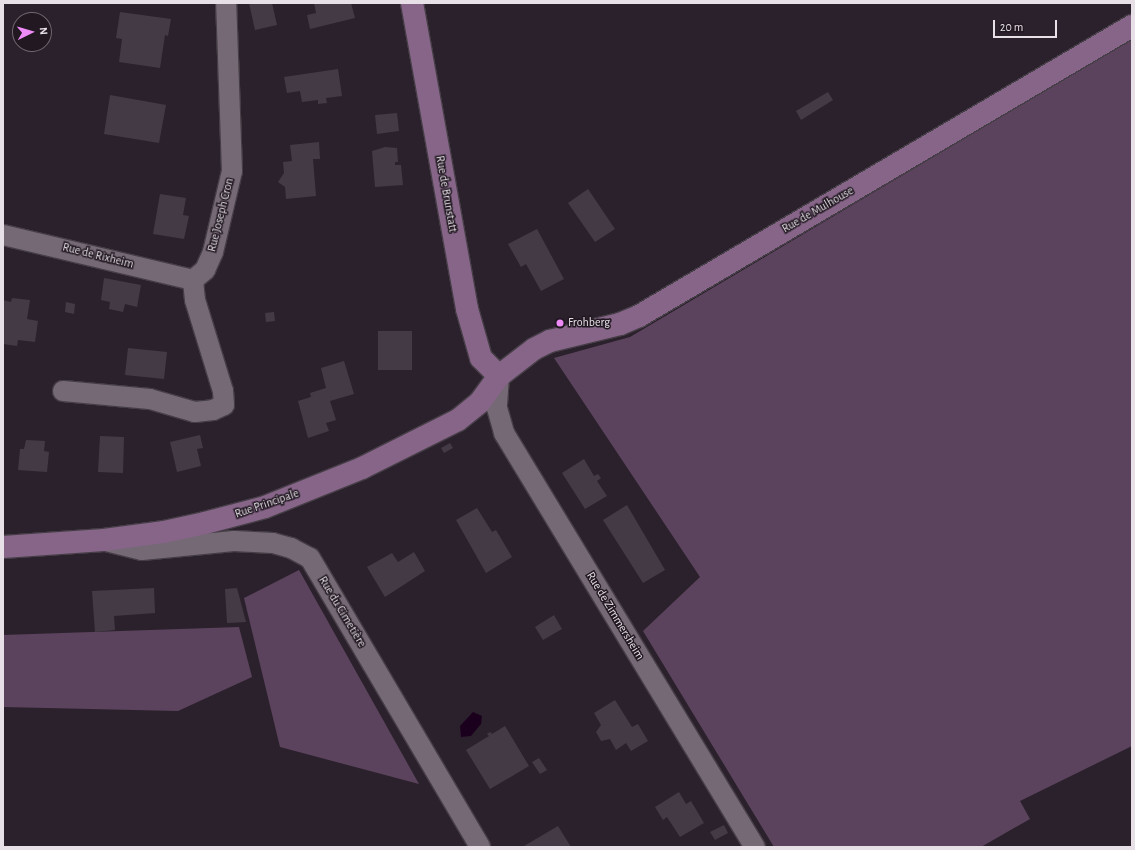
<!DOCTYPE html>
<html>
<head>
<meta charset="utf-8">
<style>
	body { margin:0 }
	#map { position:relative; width:1135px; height:850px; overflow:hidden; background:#2b212c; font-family:"Alegreya Sans",sans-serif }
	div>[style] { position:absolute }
	.green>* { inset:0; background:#5c435d }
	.water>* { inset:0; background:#1b001e }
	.building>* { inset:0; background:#443a45 }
	.roads { filter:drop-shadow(1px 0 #463e47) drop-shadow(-1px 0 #463e47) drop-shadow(0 1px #463e47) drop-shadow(0 -1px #463e47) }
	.minor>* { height:20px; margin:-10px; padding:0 10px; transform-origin:10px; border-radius:10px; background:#756975 }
	.secondary>* { height:22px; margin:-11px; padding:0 11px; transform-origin:11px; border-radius:11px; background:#866588 }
	.dots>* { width:11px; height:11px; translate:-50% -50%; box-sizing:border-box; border:2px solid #211822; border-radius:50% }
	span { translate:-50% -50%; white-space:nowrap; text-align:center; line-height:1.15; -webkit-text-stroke:3px #211822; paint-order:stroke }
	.street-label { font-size:12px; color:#e7e0e7 }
	.poi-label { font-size:12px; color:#e7e0e7 }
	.left { translate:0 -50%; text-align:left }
	.frame { position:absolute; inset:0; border:4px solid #e7e0e7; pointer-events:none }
	.north { position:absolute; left:12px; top:12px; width:40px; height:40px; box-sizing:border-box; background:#211822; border:1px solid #706871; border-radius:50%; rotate:85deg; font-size:11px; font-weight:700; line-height:16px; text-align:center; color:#e7e0e7 }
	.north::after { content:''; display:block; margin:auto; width:14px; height:18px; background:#ef8bf7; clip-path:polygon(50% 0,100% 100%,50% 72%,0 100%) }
	.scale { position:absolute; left:993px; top:20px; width:64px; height:18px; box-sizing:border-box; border:2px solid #e7e0e7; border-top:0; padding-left:5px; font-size:12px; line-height:14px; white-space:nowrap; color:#e7e0e7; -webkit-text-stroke:3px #211822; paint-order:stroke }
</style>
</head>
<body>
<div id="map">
	<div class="green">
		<i style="clip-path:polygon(1132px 39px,1132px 746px,1020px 801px,1030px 819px,981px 847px,774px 847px,643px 631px,700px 577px,554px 358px,630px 337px)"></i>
		<i style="clip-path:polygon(299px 570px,419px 784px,280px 747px,244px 598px)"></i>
		<i style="clip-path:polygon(239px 627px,252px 677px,178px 711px,3px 707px,3px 635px)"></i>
	</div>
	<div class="water">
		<i style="clip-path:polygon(473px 712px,482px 716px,481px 724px,471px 736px,461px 737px,460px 726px)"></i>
	</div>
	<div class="building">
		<i style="clip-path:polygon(249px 3px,272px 3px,277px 25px,255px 30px)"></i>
		<i style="clip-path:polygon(314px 3px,351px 3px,355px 18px,310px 29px,307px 15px,316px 13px)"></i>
		<i style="clip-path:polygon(120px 12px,171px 19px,168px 36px,165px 35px,160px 68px,119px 62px,122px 39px,116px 38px)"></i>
		<i style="clip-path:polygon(338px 69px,342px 96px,326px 98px,327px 103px,318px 104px,318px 100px,302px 102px,300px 91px,287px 93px,284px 77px)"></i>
		<i style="clip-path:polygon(828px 92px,833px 100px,801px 120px,796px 111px)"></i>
		<i style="clip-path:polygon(110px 95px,166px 105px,159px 143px,104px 134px)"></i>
		<i style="clip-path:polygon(397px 113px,399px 131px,377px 134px,375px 115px)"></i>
		<i style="clip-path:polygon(319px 142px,320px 159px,313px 159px,316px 196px,286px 199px,285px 187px,278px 182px,284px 173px,283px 162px,292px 161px,290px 145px)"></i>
		<i style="clip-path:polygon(385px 147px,397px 148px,398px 162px,395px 162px,395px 165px,401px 165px,403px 185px,375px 187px,372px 151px)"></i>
		<i style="clip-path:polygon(588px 189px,615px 229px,595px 242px,568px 203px)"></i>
		<i style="clip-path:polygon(160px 194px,186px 198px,183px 215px,189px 216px,184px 239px,153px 234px)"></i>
		<i style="clip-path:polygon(537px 229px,564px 279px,541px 291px,526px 264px,521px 267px,508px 244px)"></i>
		<i style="clip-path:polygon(104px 278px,141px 285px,137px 307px,125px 304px,123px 312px,109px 309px,110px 302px,101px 300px)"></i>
		<i style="clip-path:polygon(12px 298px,30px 300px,27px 319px,38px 321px,35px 342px,18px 340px,17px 346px,3px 344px,3px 300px,11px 302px)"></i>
		<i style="clip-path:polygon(66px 302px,75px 304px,74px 314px,65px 312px)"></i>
		<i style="clip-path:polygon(274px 312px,275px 321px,266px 322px,265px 313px)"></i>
		<i style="clip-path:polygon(378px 331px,412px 331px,412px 370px,378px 370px)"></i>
		<i style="clip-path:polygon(128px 348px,167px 352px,164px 379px,125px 375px)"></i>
		<i style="clip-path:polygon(344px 361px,354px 394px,330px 401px,336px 420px,326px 423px,329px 431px,308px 438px,298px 401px,311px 397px,310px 393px,326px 388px,321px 368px)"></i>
		<i style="clip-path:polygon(200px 435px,203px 448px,197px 449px,201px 466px,177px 472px,170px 442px)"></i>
		<i style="clip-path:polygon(100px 436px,124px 437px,123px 473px,98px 472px)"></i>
		<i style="clip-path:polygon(26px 440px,45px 441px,44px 451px,49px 452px,47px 472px,18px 470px,20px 449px,24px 449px)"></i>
		<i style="clip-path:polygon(450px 443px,453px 448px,444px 453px,441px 448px)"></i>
		<i style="clip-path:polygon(584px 459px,594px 476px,598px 474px,601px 478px,597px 481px,607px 496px,585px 509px,562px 473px)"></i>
		<i style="clip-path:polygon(627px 505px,665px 570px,643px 583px,603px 520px)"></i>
		<i style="clip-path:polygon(477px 508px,492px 532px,496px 530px,512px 557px,486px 573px,456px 520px)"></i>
		<i style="clip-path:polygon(414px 552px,425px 571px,385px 597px,367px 567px,392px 553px,398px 562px)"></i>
		<i style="clip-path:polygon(154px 588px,155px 613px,114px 616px,115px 630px,95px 632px,92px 591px)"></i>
		<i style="clip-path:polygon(237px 588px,246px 622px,227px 623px,225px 589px)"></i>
		<i style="clip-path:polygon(554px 615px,562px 629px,543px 640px,535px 627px)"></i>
		<i style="clip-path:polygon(615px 700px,632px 727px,638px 724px,648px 741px,631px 751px,626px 743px,616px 750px,610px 739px,601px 741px,596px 732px,601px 725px,594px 713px)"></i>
		<i style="clip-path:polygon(505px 726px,529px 766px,490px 789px,466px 750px,489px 736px,487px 734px,490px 732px,492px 734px)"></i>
		<i style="clip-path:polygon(539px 758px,547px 770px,540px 774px,532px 762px)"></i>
		<i style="clip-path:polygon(679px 792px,686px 804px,691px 801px,704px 823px,680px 837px,667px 817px,663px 820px,655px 807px)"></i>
		<i style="clip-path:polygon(724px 825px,728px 833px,715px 840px,710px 832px)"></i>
		<i style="clip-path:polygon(558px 826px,571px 847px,525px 847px,524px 846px)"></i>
	</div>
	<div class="roads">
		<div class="minor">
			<i style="left:3px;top:235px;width:195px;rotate:13.3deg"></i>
			<i style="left:499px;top:376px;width:32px;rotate:94deg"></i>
			<i style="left:497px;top:408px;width:26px;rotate:74deg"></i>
			<i style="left:504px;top:433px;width:484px;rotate:58.8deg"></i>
			<i style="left:63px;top:391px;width:87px;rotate:5.3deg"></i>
			<i style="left:150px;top:399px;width:47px;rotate:16.1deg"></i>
			<i style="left:195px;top:412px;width:18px;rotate:-6deg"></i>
			<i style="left:213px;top:410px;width:12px;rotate:-24deg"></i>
			<i style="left:224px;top:405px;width:14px;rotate:-94deg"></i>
			<i style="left:223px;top:391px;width:95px;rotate:-107.1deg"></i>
			<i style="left:195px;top:300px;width:20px;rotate:-96deg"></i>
			<i style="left:193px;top:280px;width:16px;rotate:-40deg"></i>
			<i style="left:205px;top:270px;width:20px;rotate:-66deg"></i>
			<i style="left:213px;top:252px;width:83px;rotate:-76.8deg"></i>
			<i style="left:232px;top:171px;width:168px;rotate:-92deg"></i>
			<i style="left:106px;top:541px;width:37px;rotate:14deg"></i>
			<i style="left:142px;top:550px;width:92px;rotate:-5.6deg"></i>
			<i style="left:234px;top:541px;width:39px;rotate:3deg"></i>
			<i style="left:273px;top:543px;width:19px;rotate:16deg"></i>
			<i style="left:291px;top:548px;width:21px;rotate:28deg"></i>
			<i style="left:310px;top:558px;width:335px;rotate:59.5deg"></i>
		</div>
		<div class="secondary">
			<i style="left:412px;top:3px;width:311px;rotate:79.8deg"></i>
			<i style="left:467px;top:309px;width:51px;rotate:74.1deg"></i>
			<i style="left:481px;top:358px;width:25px;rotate:45deg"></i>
			<i style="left:3px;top:547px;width:101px;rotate:-4deg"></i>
			<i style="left:104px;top:540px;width:61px;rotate:-7.6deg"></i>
			<i style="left:164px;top:532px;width:42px;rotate:-12.4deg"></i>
			<i style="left:205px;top:523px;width:62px;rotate:-14.9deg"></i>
			<i style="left:265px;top:507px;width:105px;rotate:-21.9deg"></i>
			<i style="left:362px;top:468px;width:107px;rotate:-26.6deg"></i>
			<i style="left:458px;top:420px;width:28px;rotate:-39deg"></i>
			<i style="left:480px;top:402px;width:32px;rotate:-54deg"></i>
			<i style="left:499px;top:376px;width:44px;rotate:-37.6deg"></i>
			<i style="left:534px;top:349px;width:18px;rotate:-27deg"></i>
			<i style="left:550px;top:341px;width:72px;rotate:-13.7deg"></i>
			<i style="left:620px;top:324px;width:21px;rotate:-23deg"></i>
			<i style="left:639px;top:316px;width:572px;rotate:-30.47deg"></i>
		</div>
	</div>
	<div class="dots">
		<i style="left:560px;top:323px;background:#ef8bf7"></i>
	</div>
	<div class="street-label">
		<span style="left:446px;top:194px;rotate:80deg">Rue de Brunstatt</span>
		<span style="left:818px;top:210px;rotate:-30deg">Rue de Mulhouse</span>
		<span style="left:221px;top:215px;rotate:-76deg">Rue Joseph Cron</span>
		<span style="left:98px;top:256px;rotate:14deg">Rue de Rixheim</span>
		<span style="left:267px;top:504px;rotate:-19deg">Rue Principale</span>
		<span style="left:342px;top:612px;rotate:59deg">Rue du Cimetière</span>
		<span style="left:615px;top:616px;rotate:59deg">Rue de Zimmersheim</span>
	</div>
	<div class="poi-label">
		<span class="left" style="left:568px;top:323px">Frohberg</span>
	</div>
	<div class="frame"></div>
	<div class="north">N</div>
	<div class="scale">20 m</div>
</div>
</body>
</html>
